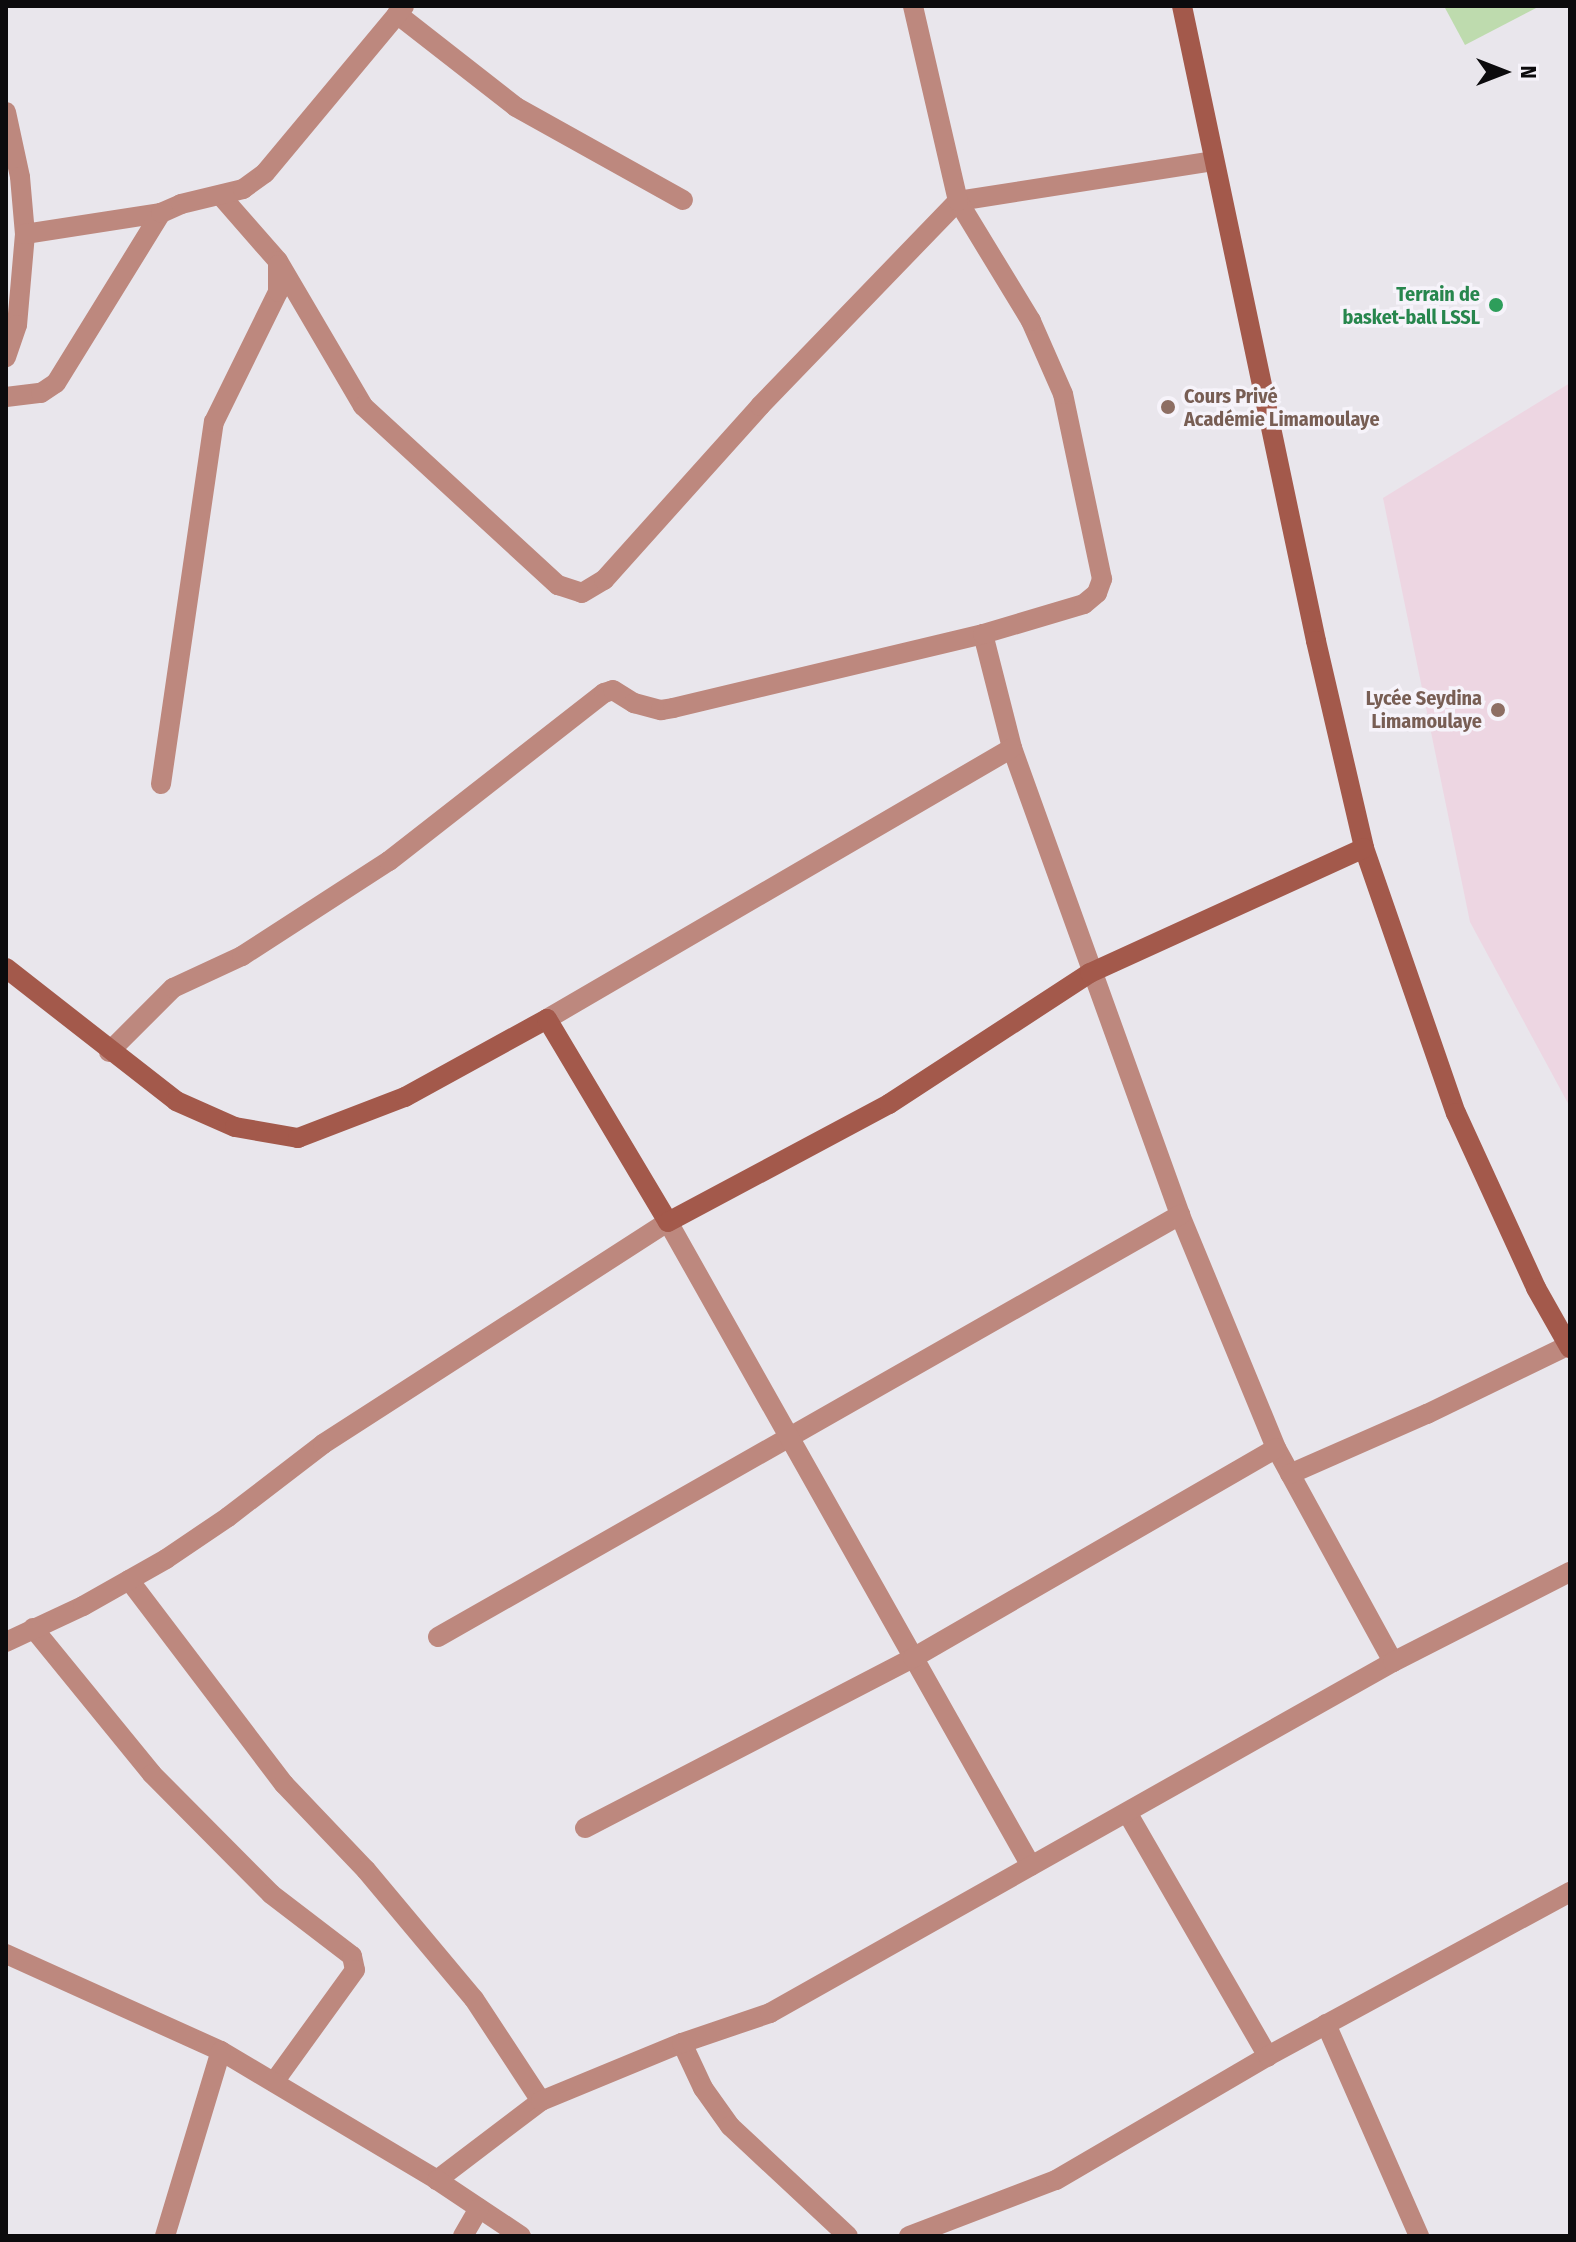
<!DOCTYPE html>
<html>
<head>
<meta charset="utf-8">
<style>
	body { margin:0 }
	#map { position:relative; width:1576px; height:2242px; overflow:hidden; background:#e9e6ec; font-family:"Fira Sans Condensed",sans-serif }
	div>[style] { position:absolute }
	.education>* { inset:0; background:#edd6e2 }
	.green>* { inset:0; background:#bedbae }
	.street>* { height:20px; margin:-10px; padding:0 10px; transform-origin:10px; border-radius:10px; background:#bd887e }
	.secondary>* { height:20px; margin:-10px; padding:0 10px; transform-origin:10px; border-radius:10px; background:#a3594b }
	.dots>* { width:22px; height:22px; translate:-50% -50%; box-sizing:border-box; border:4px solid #f6f3fa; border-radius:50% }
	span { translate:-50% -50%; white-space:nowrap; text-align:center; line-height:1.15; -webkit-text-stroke:7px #f6f3fa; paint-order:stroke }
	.leisure-label { font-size:20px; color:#27864d; font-weight:700 }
	.right { translate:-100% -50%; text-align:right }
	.education-label { font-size:20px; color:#785e54; font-weight:700 }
	.left { translate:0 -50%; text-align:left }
	.frame { position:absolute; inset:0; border:8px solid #0c0b0d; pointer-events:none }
	.north { position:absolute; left:1464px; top:32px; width:80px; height:80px; -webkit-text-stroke:6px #f6f3fa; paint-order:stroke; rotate:90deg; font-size:22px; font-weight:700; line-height:32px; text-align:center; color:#0c0b0d }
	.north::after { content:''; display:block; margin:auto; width:28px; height:36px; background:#0c0b0d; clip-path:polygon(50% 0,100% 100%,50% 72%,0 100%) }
</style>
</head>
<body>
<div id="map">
	<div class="education">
		<i style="clip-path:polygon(1570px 383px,1570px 1107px,1470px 922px,1383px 498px)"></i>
	</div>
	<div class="green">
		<i style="clip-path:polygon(1444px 6px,1540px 6px,1465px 45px)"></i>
	</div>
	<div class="street">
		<i style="left:397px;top:14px;width:151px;rotate:38deg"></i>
		<i style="left:516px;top:107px;width:191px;rotate:29.1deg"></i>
		<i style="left:6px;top:112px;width:66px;rotate:77.8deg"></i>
		<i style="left:20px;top:177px;width:57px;rotate:85deg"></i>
		<i style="left:25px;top:234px;width:91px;rotate:95deg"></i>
		<i style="left:17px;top:325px;width:34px;rotate:109deg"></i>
		<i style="left:221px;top:196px;width:86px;rotate:48.8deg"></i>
		<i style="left:278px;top:261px;width:168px;rotate:59.6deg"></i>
		<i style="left:363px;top:406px;width:265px;rotate:42.6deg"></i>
		<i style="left:558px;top:585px;width:25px;rotate:18deg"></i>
		<i style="left:582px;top:593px;width:26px;rotate:-31deg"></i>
		<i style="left:604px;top:580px;width:234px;rotate:-48.1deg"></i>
		<i style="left:760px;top:406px;width:285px;rotate:-46deg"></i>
		<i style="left:958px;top:201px;width:258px;rotate:-8.9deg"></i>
		<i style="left:25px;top:234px;width:138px;rotate:-8.8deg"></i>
		<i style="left:6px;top:397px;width:35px;rotate:-7deg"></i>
		<i style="left:41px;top:393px;width:18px;rotate:-34deg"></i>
		<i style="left:56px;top:383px;width:200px;rotate:-58.3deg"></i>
		<i style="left:161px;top:213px;width:22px;rotate:-24deg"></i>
		<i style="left:181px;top:204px;width:64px;rotate:-13.6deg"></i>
		<i style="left:243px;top:189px;width:27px;rotate:-36deg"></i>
		<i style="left:265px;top:173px;width:217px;rotate:-50.2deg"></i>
		<i style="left:983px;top:634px;width:118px;rotate:75.7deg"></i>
		<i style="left:1012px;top:748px;width:496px;rotate:70.2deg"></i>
		<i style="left:1180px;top:1215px;width:252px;rotate:67.6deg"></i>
		<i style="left:1276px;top:1448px;width:244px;rotate:61.3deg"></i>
		<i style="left:161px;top:784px;width:366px;rotate:-81.7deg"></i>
		<i style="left:214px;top:422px;width:145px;rotate:-63.8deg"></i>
		<i style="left:278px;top:292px;width:27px;rotate:-90deg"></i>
		<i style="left:547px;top:1019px;width:538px;rotate:-30.23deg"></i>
		<i style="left:109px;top:1052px;width:91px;rotate:-45deg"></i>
		<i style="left:173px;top:988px;width:76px;rotate:-24.9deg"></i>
		<i style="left:242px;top:956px;width:175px;rotate:-32.9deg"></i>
		<i style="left:389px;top:861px;width:273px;rotate:-38deg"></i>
		<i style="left:604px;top:693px;width:9px;rotate:-18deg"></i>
		<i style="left:613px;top:690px;width:25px;rotate:32deg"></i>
		<i style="left:634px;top:703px;width:28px;rotate:15deg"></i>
		<i style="left:661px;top:710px;width:12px;rotate:-9deg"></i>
		<i style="left:673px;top:708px;width:319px;rotate:-13.4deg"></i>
		<i style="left:983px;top:634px;width:105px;rotate:-16.5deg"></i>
		<i style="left:1084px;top:604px;width:17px;rotate:-40deg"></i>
		<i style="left:1097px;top:593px;width:15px;rotate:-70deg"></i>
		<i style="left:1102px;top:579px;width:189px;rotate:-101.9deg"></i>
		<i style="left:1063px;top:394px;width:80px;rotate:-113.7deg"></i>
		<i style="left:1031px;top:321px;width:140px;rotate:-121.3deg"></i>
		<i style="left:958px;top:201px;width:200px;rotate:-103deg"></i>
		<i style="left:1290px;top:1474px;width:150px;rotate:-23.7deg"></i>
		<i style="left:1427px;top:1414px;width:158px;rotate:-25.9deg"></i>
		<i style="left:129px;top:1580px;width:256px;rotate:52.8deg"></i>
		<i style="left:284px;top:1784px;width:119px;rotate:46.4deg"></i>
		<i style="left:366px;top:1870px;width:168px;rotate:50.1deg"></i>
		<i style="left:474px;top:1999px;width:122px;rotate:56.7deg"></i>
		<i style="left:541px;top:2101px;width:131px;rotate:142.8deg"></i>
		<i style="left:33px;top:1628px;width:188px;rotate:50.8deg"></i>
		<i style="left:152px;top:1774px;width:169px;rotate:45.2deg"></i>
		<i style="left:271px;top:1894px;width:102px;rotate:37.4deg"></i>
		<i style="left:352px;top:1956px;width:14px;rotate:78deg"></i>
		<i style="left:355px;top:1970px;width:138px;rotate:125.9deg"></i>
		<i style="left:438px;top:1637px;width:854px;rotate:-29.63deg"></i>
		<i style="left:6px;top:1642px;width:85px;rotate:-25.1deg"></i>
		<i style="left:83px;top:1606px;width:95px;rotate:-29.5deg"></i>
		<i style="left:166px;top:1559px;width:75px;rotate:-34.1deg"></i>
		<i style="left:228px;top:1517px;width:120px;rotate:-37.5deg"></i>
		<i style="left:323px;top:1444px;width:410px;rotate:-32.8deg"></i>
		<i style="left:668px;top:1222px;width:739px;rotate:60.59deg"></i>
		<i style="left:1128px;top:1814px;width:280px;rotate:60deg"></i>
		<i style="left:585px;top:1828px;width:369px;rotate:-27.4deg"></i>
		<i style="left:913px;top:1658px;width:419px;rotate:-30deg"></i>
		<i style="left:6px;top:1954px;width:236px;rotate:24.3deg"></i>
		<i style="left:221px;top:2051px;width:252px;rotate:30.8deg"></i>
		<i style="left:437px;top:2180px;width:101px;rotate:33.7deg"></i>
		<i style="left:1326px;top:2024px;width:232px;rotate:66.3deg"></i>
		<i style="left:682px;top:2043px;width:50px;rotate:65deg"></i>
		<i style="left:703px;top:2088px;width:47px;rotate:54.6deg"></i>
		<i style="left:730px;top:2126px;width:161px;rotate:43deg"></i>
		<i style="left:541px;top:2101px;width:152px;rotate:-22.4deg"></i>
		<i style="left:682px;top:2043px;width:93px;rotate:-18.8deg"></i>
		<i style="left:770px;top:2013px;width:715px;rotate:-29.4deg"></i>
		<i style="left:1393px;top:1662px;width:199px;rotate:-27deg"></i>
		<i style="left:165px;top:2236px;width:193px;rotate:-73.2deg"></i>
		<i style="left:463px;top:2236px;width:32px;rotate:-60deg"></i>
		<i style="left:909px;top:2236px;width:157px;rotate:-20.9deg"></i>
		<i style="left:1056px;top:2180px;width:246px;rotate:-30.3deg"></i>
		<i style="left:1268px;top:2056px;width:344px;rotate:-28.5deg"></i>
	</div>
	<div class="secondary">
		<i style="left:1182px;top:6px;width:649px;rotate:78.08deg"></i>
		<i style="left:1316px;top:641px;width:212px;rotate:76.9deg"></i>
		<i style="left:1364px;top:848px;width:281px;rotate:70.9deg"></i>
		<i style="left:1456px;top:1113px;width:192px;rotate:65.4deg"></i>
		<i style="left:1536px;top:1288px;width:69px;rotate:60.5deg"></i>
		<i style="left:6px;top:968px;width:216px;rotate:38deg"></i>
		<i style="left:176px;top:1101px;width:64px;rotate:23.8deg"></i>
		<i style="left:235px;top:1127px;width:64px;rotate:9.9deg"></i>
		<i style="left:298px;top:1138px;width:115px;rotate:-21deg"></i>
		<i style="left:405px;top:1097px;width:162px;rotate:-28.8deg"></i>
		<i style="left:547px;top:1019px;width:236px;rotate:59.2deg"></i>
		<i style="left:668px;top:1222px;width:251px;rotate:-28.1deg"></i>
		<i style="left:889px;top:1104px;width:240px;rotate:-33.1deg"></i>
		<i style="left:1090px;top:973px;width:301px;rotate:-24.5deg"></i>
	</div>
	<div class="dots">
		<i style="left:1496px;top:305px;background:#2e9e5b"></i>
		<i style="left:1168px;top:407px;background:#8d6e63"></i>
		<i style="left:1498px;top:710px;background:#8d6e63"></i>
	</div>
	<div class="leisure-label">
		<span class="right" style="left:1480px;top:306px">Terrain de<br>basket-ball LSSL</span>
	</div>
	<div class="education-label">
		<span class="left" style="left:1184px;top:408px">Cours Privé<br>Académie Limamoulaye</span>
		<span class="right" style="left:1482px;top:710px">Lycée Seydina<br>Limamoulaye</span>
	</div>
	<div class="frame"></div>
	<div class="north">N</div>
</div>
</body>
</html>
